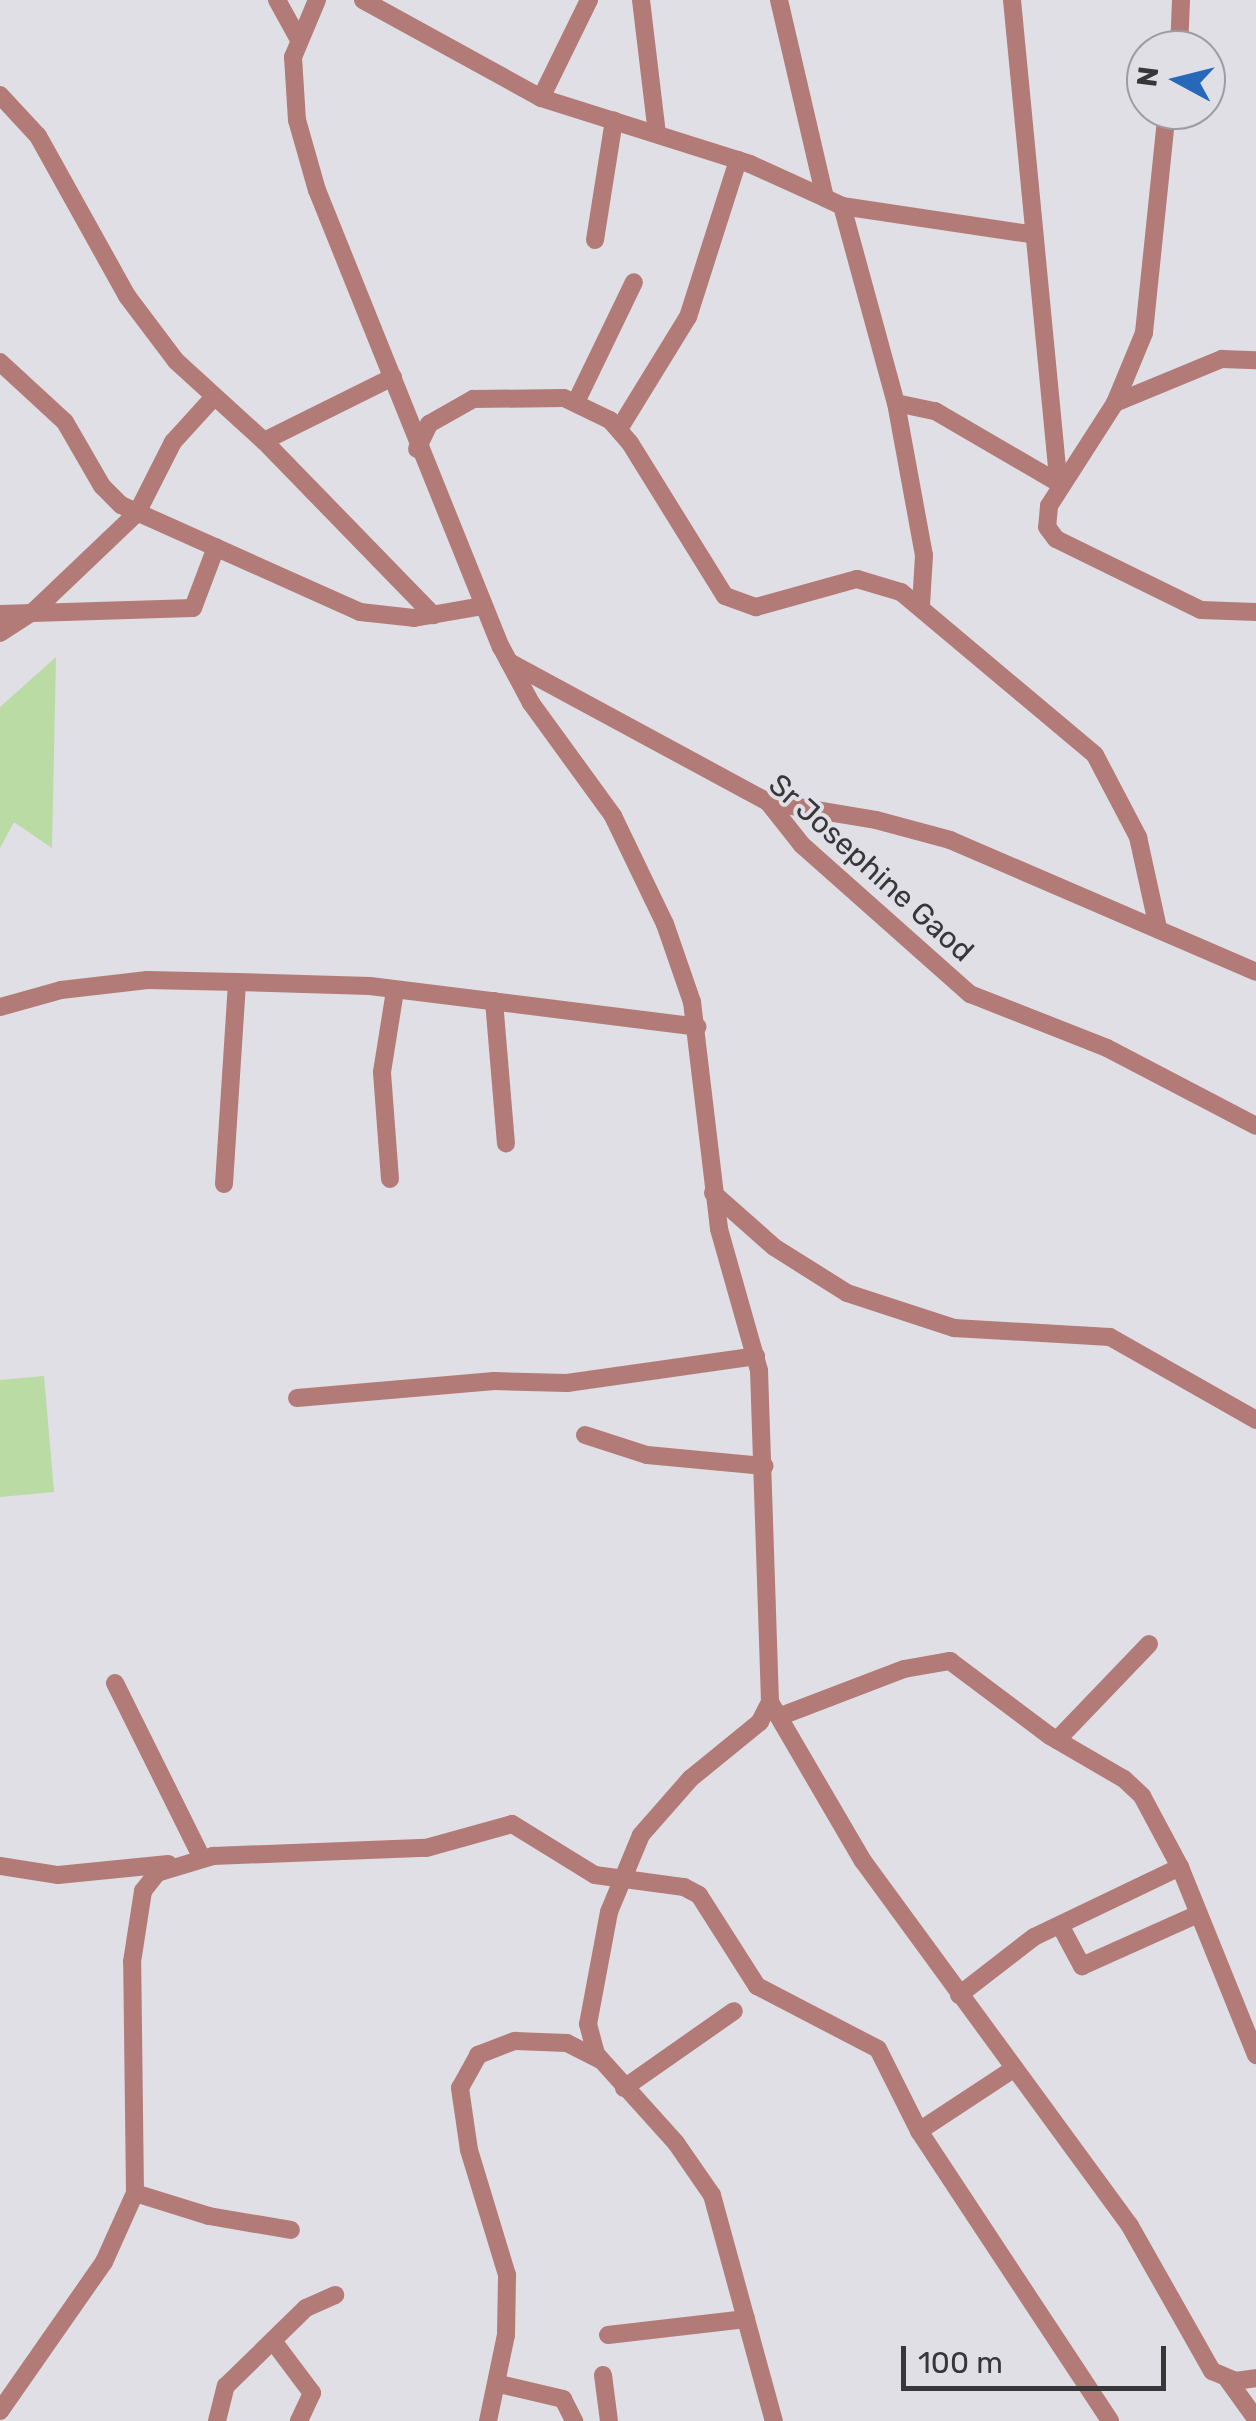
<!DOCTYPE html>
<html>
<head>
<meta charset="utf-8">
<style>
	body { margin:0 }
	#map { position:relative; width:1256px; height:2421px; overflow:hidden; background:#e0dfe6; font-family:Rubik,sans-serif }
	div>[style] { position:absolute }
	.green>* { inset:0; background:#badba4 }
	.minor>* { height:18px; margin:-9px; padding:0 9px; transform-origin:9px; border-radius:9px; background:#b37b77 }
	span { translate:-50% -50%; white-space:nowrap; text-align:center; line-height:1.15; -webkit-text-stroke:8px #e0dfe6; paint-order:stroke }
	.street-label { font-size:30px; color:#37373a }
	.north { position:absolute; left:1126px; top:30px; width:100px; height:100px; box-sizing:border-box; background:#e0dfe6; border:2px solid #9c9ca1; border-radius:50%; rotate:277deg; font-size:28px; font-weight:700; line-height:40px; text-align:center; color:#37373a }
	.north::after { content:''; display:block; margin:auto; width:35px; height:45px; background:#2668b9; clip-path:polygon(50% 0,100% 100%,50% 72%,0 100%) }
	.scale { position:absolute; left:901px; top:2346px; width:265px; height:45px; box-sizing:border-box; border:5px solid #37373a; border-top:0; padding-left:12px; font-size:30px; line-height:35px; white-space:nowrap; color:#37373a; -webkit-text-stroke:8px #e0dfe6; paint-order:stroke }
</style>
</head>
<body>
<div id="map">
	<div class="green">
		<i style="clip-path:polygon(56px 657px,52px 848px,14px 822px,0 848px,0 707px)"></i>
		<i style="clip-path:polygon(44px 1376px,54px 1492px,0 1497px,0 1380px)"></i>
	</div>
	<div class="minor">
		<i style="left:277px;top:0;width:43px;rotate:61.1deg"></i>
		<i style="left:317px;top:0;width:62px;rotate:112.8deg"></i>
		<i style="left:293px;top:57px;width:63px;rotate:86.4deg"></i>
		<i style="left:297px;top:120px;width:73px;rotate:74.1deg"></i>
		<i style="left:317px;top:190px;width:493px;rotate:68.1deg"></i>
		<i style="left:501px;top:647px;width:64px;rotate:61.8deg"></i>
		<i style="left:531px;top:703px;width:140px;rotate:54deg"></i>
		<i style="left:613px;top:816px;width:120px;rotate:64.3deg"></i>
		<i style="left:665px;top:924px;width:83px;rotate:70.9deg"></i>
		<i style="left:692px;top:1002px;width:229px;rotate:83.2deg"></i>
		<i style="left:719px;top:1229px;width:147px;rotate:74.2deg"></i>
		<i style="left:759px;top:1370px;width:332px;rotate:88.1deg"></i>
		<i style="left:770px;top:1702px;width:22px;rotate:117deg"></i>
		<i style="left:760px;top:1722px;width:89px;rotate:140.9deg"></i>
		<i style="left:691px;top:1778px;width:76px;rotate:131.3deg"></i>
		<i style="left:641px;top:1835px;width:83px;rotate:112.6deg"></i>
		<i style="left:609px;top:1912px;width:114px;rotate:100.6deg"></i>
		<i style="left:588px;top:2024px;width:31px;rotate:75deg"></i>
		<i style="left:596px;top:2054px;width:120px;rotate:48deg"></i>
		<i style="left:676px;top:2143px;width:63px;rotate:55.3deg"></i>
		<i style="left:712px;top:2195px;width:234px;rotate:74.7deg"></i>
		<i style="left:363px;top:0;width:203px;rotate:28.8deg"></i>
		<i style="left:541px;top:98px;width:219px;rotate:17.5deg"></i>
		<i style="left:750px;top:164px;width:82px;rotate:24.4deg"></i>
		<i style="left:641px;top:0;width:135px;rotate:83.2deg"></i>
		<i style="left:779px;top:0;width:203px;rotate:76.9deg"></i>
		<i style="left:825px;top:198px;width:19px;rotate:25deg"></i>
		<i style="left:842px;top:206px;width:204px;rotate:74.7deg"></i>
		<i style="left:896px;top:403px;width:155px;rotate:79.6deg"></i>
		<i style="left:924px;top:555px;width:51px;rotate:93.4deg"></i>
		<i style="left:1012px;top:0;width:488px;rotate:84.5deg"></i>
		<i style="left:1179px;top:50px;width:50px;rotate:-87.7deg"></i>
		<i style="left:0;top:95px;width:56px;rotate:47.2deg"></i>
		<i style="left:38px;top:136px;width:183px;rotate:60.9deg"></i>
		<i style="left:127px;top:296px;width:81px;rotate:53deg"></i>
		<i style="left:176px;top:361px;width:119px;rotate:42.3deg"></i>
		<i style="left:264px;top:441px;width:243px;rotate:45.8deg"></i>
		<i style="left:541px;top:98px;width:109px;rotate:-63.9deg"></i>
		<i style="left:1167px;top:110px;width:224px;rotate:95.9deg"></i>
		<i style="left:1144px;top:333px;width:76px;rotate:112.5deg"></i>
		<i style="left:1115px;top:403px;width:122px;rotate:122.7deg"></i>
		<i style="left:1049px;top:506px;width:21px;rotate:95deg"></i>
		<i style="left:1047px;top:527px;width:15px;rotate:53deg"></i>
		<i style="left:1056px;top:539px;width:161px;rotate:26.1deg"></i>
		<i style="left:1201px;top:610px;width:55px;rotate:2.1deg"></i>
		<i style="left:842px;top:206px;width:190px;rotate:8.5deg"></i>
		<i style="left:595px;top:240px;width:121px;rotate:-81deg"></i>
		<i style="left:0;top:362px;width:88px;rotate:42.7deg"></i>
		<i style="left:65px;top:422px;width:74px;rotate:60deg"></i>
		<i style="left:102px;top:486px;width:27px;rotate:45deg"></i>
		<i style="left:121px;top:505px;width:262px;rotate:24.1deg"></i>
		<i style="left:360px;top:612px;width:54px;rotate:6.3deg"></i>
		<i style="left:414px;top:618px;width:69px;rotate:-10deg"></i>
		<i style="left:576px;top:402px;width:133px;rotate:-64.2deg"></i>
		<i style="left:896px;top:403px;width:40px;rotate:12deg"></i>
		<i style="left:935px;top:411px;width:141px;rotate:30.2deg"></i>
		<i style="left:1115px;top:403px;width:116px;rotate:-22.4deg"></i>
		<i style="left:1222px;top:359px;width:34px;rotate:2deg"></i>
		<i style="left:619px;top:429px;width:132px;rotate:-58.4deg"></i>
		<i style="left:688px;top:317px;width:165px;rotate:-72.3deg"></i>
		<i style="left:264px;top:441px;width:144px;rotate:-26.4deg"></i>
		<i style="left:417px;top:449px;width:28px;rotate:-64deg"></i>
		<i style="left:429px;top:424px;width:51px;rotate:-29.6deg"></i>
		<i style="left:473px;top:399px;width:91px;rotate:-0.6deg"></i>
		<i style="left:564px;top:398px;width:51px;rotate:25.6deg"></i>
		<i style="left:610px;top:420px;width:30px;rotate:49deg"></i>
		<i style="left:630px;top:443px;width:180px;rotate:58.2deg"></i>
		<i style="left:725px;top:596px;width:33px;rotate:20deg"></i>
		<i style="left:756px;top:607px;width:105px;rotate:-15.5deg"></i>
		<i style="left:857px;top:579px;width:46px;rotate:16.5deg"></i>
		<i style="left:901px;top:592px;width:253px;rotate:40deg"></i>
		<i style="left:1095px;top:755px;width:93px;rotate:62.3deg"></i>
		<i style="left:1138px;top:837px;width:93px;rotate:77.6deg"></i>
		<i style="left:0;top:614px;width:193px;rotate:-1.8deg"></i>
		<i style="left:193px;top:608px;width:65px;rotate:-69.3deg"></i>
		<i style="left:0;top:633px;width:40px;rotate:-32.9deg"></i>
		<i style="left:34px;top:611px;width:142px;rotate:-43.6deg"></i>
		<i style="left:137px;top:513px;width:80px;rotate:-63.1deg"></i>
		<i style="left:173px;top:442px;width:61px;rotate:-47.7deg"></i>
		<i style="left:509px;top:662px;width:294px;rotate:28.4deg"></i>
		<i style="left:768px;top:802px;width:55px;rotate:51.7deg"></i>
		<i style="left:802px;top:845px;width:225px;rotate:41.6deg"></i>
		<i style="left:970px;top:994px;width:147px;rotate:21.5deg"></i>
		<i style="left:1107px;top:1048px;width:168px;rotate:27.6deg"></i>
		<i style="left:768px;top:802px;width:109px;rotate:9.5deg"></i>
		<i style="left:876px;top:820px;width:77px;rotate:15.1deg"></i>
		<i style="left:950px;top:840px;width:333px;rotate:23.3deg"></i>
		<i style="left:494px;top:1001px;width:143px;rotate:85.2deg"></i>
		<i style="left:0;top:1007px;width:63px;rotate:-15.6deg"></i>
		<i style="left:61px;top:990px;width:87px;rotate:-6.6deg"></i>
		<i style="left:147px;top:980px;width:90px;rotate:1.3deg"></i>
		<i style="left:237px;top:982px;width:133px;rotate:1.7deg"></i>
		<i style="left:370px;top:986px;width:330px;rotate:7.1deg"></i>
		<i style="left:390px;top:1179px;width:107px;rotate:-94.3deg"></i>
		<i style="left:382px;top:1072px;width:82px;rotate:-80.9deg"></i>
		<i style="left:224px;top:1184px;width:202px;rotate:-86.3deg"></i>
		<i style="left:713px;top:1193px;width:81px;rotate:41.5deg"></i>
		<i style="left:774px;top:1247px;width:86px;rotate:32.2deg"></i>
		<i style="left:847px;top:1293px;width:113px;rotate:18.1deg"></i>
		<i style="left:954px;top:1328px;width:156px;rotate:3.3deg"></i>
		<i style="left:1110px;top:1337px;width:168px;rotate:29.6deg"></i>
		<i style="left:297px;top:1398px;width:198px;rotate:-4.9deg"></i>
		<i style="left:494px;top:1381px;width:73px;rotate:1.6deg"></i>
		<i style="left:567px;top:1383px;width:191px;rotate:-8.1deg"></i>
		<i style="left:585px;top:1435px;width:65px;rotate:17.9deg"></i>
		<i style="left:647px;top:1455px;width:118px;rotate:5.4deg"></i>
		<i style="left:115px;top:1683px;width:195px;rotate:63.6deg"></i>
		<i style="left:770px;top:1702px;width:184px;rotate:59.7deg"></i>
		<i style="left:863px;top:1861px;width:452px;rotate:53.8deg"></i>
		<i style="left:1130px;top:2226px;width:167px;rotate:60.5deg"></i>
		<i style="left:1212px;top:2371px;width:25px;rotate:23deg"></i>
		<i style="left:1235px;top:2381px;width:21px;rotate:-8deg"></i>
		<i style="left:781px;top:1716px;width:132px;rotate:-20.9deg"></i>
		<i style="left:904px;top:1669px;width:47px;rotate:-9.9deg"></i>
		<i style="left:950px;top:1661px;width:125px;rotate:36.9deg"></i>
		<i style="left:1050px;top:1736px;width:86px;rotate:30.2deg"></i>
		<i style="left:1124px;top:1779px;width:25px;rotate:43deg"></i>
		<i style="left:1142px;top:1796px;width:81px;rotate:61.8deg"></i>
		<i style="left:1180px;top:1867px;width:203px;rotate:68deg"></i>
		<i style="left:1057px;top:1740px;width:133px;rotate:-46.2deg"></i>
		<i style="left:0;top:1866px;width:59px;rotate:8.8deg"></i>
		<i style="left:58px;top:1875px;width:111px;rotate:-5.7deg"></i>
		<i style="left:1060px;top:1925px;width:47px;rotate:61.8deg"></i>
		<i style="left:1082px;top:1966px;width:127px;rotate:-24.1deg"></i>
		<i style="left:959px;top:1995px;width:95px;rotate:-37.7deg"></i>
		<i style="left:1034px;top:1937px;width:162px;rotate:-25.6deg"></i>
		<i style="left:624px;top:2088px;width:134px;rotate:-35deg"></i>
		<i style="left:919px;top:2131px;width:111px;rotate:-33.3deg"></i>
		<i style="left:135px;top:2193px;width:77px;rotate:17.3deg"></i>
		<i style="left:209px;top:2216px;width:83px;rotate:9.7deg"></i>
		<i style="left:608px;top:2335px;width:139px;rotate:-6.6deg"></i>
		<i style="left:276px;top:2345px;width:60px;rotate:53.1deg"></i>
		<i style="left:312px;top:2393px;width:31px;rotate:115deg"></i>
		<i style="left:603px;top:2375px;width:46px;rotate:82.6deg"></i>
		<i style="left:1228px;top:2380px;width:48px;rotate:54.3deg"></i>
		<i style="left:499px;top:2384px;width:66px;rotate:13.2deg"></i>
		<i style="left:563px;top:2399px;width:25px;rotate:63deg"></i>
		<i style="left:0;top:2411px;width:182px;rotate:-55.1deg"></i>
		<i style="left:104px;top:2262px;width:76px;rotate:-65.8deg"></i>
		<i style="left:135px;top:2193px;width:231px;rotate:-90.7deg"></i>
		<i style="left:132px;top:1962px;width:72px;rotate:-81.2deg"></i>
		<i style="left:143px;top:1891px;width:23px;rotate:-52deg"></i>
		<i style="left:157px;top:1873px;width:59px;rotate:-16.9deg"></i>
		<i style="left:213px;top:1856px;width:213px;rotate:-2.2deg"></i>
		<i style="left:426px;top:1848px;width:89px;rotate:-15.6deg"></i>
		<i style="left:512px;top:1824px;width:97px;rotate:31.6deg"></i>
		<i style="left:595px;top:1875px;width:90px;rotate:7.7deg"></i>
		<i style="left:684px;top:1887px;width:17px;rotate:28deg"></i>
		<i style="left:699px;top:1895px;width:108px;rotate:57.5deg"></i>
		<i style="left:757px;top:1986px;width:136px;rotate:27.5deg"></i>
		<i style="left:878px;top:2049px;width:92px;rotate:63.4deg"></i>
		<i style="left:919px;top:2131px;width:347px;rotate:56.6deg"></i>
		<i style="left:217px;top:2421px;width:36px;rotate:-76deg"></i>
		<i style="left:226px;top:2386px;width:112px;rotate:-44.3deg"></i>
		<i style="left:306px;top:2308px;width:32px;rotate:-24deg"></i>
		<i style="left:488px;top:2421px;width:88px;rotate:-78.2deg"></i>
		<i style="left:506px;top:2335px;width:60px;rotate:-89deg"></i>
		<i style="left:507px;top:2275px;width:131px;rotate:-106.9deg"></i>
		<i style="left:469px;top:2150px;width:63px;rotate:-98.3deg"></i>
		<i style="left:460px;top:2088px;width:38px;rotate:-61deg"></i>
		<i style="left:478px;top:2055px;width:40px;rotate:-21deg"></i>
		<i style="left:515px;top:2041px;width:52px;rotate:2.2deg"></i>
		<i style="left:567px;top:2043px;width:37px;rotate:27deg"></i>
	</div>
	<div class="street-label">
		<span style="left:871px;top:868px;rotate:42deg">Sr Josephine Gaod</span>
	</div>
	<div class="north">N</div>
	<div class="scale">100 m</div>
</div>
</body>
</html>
